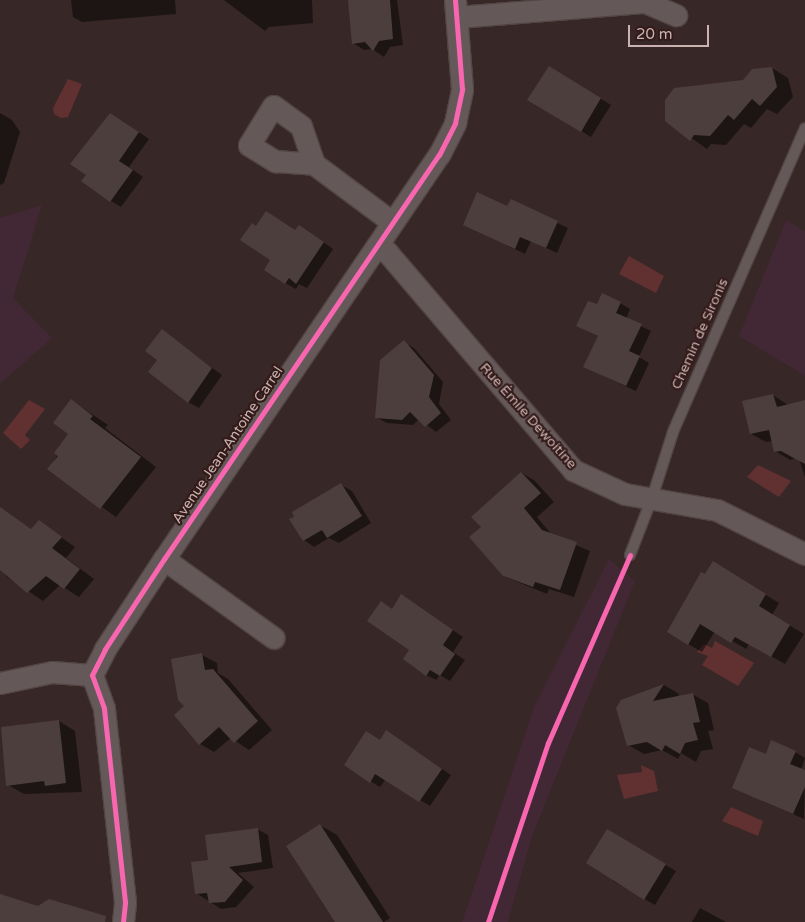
<!DOCTYPE html>
<html>
<head>
<meta charset="utf-8">
<style>
	body { margin:0 }
	#map { position:relative; width:805px; height:922px; overflow:hidden; background:#382727; font-family:"Varela Round",sans-serif }
	div>[style] { position:absolute }
	.green>* { inset:0; background:#422734 }
	.water>* { inset:0; background:#603130 }
	.shadow>* { inset:0; background:#0007 }
	.building>* { inset:0; background:#4d3e3e }
	.roads { filter:drop-shadow(1px 0 #524544) drop-shadow(-1px 0 #524544) drop-shadow(0 1px #524544) drop-shadow(0 -1px #524544) }
	.service>* { height:10px; margin:-5px; padding:0 5px; transform-origin:5px; border-radius:5px; background:#655858 }
	.minor>* { height:21px; margin:-10.5px; padding:0 10.5px; transform-origin:10.5px; border-radius:10.5px; background:#655858 }
	.cycleway>* { height:5px; margin:-2.5px; padding:0 2.5px; transform-origin:2.5px; border-radius:2.5px; background:#f766af }
	span { translate:-50% -50%; white-space:nowrap; text-align:center; line-height:1.15; -webkit-text-stroke:4.5px #331b1a; paint-order:stroke }
	.street-label { font-size:14px; color:#c9b2b0 }
	.scale { position:absolute; left:628px; top:25px; width:81px; height:22px; box-sizing:border-box; border:2px solid #c9b2b0; border-top:0; padding-left:6px; font-size:15px; line-height:18px; white-space:nowrap; color:#c9b2b0; -webkit-text-stroke:4px #331b1a; paint-order:stroke }
</style>
</head>
<body>
<div id="map">
	<div class="green">
		<i style="clip-path:polygon(42px 205px,13px 298px,52px 338px,0 384px,0 218px)"></i>
		<i style="clip-path:polygon(786px 220px,805px 231px,805px 376px,739px 336px)"></i>
		<i style="clip-path:polygon(609px 559px,635px 581px,532px 836px,508px 922px,462px 922px,534px 707px)"></i>
	</div>
	<div class="water">
		<i style="clip-path:polygon(68px 79px,82px 84px,68px 117px,61px 118px,54px 114px,53px 108px)"></i>
		<i style="clip-path:polygon(629px 256px,664px 276px,656px 293px,619px 274px)"></i>
		<i style="clip-path:polygon(29px 400px,45px 409px,25px 435px,30px 440px,21px 449px,3px 433px)"></i>
		<i style="clip-path:polygon(758px 465px,791px 481px,779px 497px,747px 477px)"></i>
		<i style="clip-path:polygon(715px 641px,754px 663px,738px 686px,702px 665px,708px 656px,697px 652px,704px 644px,712px 648px)"></i>
		<i style="clip-path:polygon(641px 765px,654px 771px,658px 791px,624px 799px,617px 775px,642px 772px)"></i>
		<i style="clip-path:polygon(731px 807px,763px 821px,758px 836px,722px 821px)"></i>
	</div>
	<div class="shadow">
		<i style="clip-path:polygon(71px 0,175px 0,176px 14px,82px 22px,73px 17px)"></i>
		<i style="clip-path:polygon(224px 0,312px 0,313px 23px,269px 27px,265px 31px)"></i>
		<i style="clip-path:polygon(352px 0,397px 0,403px 45px,390px 47px,384px 57px,372px 49px,364px 50px,353px 43px)"></i>
		<i style="clip-path:polygon(772px 68px,788px 78px,793px 97px,777px 114px,767px 109px,751px 128px,744px 124px,726px 145px,711px 144px,707px 149px,666px 120px)"></i>
		<i style="clip-path:polygon(560px 73px,611px 105px,591px 137px,529px 99px)"></i>
		<i style="clip-path:polygon(0 113px,12px 120px,20px 132px,4px 183px,0 185px)"></i>
		<i style="clip-path:polygon(121px 120px,149px 139px,129px 167px,143px 177px,121px 207px,111px 201px)"></i>
		<i style="clip-path:polygon(511px 201px,568px 228px,557px 253px,531px 241px,525px 254px,475px 230px,508px 208px)"></i>
		<i style="clip-path:polygon(296px 231px,309px 232px,333px 249px,307px 288px,299px 284px,296px 289px,285px 283px,272px 260px)"></i>
		<i style="clip-path:polygon(620px 303px,630px 309px,626px 319px,651px 331px,639px 357px,649px 363px,636px 391px,595px 372px,599px 337px,578px 326px,597px 306px)"></i>
		<i style="clip-path:polygon(162px 331px,222px 375px,199px 408px,188px 402px)"></i>
		<i style="clip-path:polygon(404px 342px,414px 348px,443px 382px,439px 404px,451px 420px,436px 432px,419px 419px,413px 425px,387px 423px,376px 417px)"></i>
		<i style="clip-path:polygon(773px 395px,788px 405px,805px 401px,805px 477px,800px 462px,804px 462px,787px 453px,794px 459px,790px 460px,775px 451px,773px 441px,766px 442px,751px 434px)"></i>
		<i style="clip-path:polygon(71px 400px,108px 425px,105px 428px,156px 467px,116px 517px,49px 469px,70px 434px)"></i>
		<i style="clip-path:polygon(522px 473px,535px 481px,554px 502px,537px 517px,552px 535px,590px 551px,574px 597px,549px 589px,547px 594px,503px 576px)"></i>
		<i style="clip-path:polygon(341px 485px,352px 491px,371px 523px,339px 543px,329px 538px,314px 547px,304px 540px)"></i>
		<i style="clip-path:polygon(0 511px,33px 530px,39px 522px,75px 547px,66px 558px,94px 579px,79px 597px,60px 585px,43px 601px,7px 577px,0 568px)"></i>
		<i style="clip-path:polygon(727px 571px,779px 603px,772px 615px,804px 634px,785px 664px,749px 644px,746px 649px,715px 631px,702px 652px,688px 644px,706px 576px)"></i>
		<i style="clip-path:polygon(411px 602px,463px 637px,453px 652px,465px 660px,450px 681px,440px 675px,436px 680px,426px 675px,411px 650px,393px 610px)"></i>
		<i style="clip-path:polygon(202px 655px,217px 663px,218px 673px,228px 679px,272px 730px,249px 750px,231px 738px,214px 752px,200px 744px)"></i>
		<i style="clip-path:polygon(664px 685px,679px 694px,677px 698px,692px 694px,708px 703px,714px 730px,708px 731px,713px 749px,701px 751px,696px 762px,681px 753px,678px 759px,662px 750px,644px 754px,628px 745px,621px 701px)"></i>
		<i style="clip-path:polygon(59px 721px,75px 731px,82px 792px,24px 794px,8px 785px)"></i>
		<i style="clip-path:polygon(396px 738px,451px 775px,430px 806px,386px 779px,380px 787px,370px 781px,380px 741px)"></i>
		<i style="clip-path:polygon(795px 752px,805px 758px,801px 770px,805px 772px,804px 819px,733px 788px,767px 756px)"></i>
		<i style="clip-path:polygon(320px 825px,337px 835px,390px 918px,384px 922px,336px 922px)"></i>
		<i style="clip-path:polygon(257px 829px,268px 835px,273px 868px,238px 873px,254px 887px,236px 907px,221px 909px,196px 893px,210px 861px)"></i>
		<i style="clip-path:polygon(607px 831px,676px 871px,655px 905px,613px 881px)"></i>
		<i style="clip-path:polygon(700px 908px,726px 922px,692px 922px)"></i>
	</div>
	<div class="building">
		<i style="clip-path:polygon(348px 0,390px 0,393px 39px,379px 41px,373px 51px,365px 42px,352px 44px)"></i>
		<i style="clip-path:polygon(549px 66px,601px 98px,581px 132px,527px 100px)"></i>
		<i style="clip-path:polygon(772px 67px,777px 87px,760px 106px,752px 99px,734px 120px,728px 115px,710px 136px,694px 135px,690px 141px,665px 121px,665px 100px,674px 88px,743px 80px,752px 69px)"></i>
		<i style="clip-path:polygon(110px 113px,139px 132px,119px 161px,133px 170px,110px 202px,81px 181px,86px 175px,70px 164px)"></i>
		<i style="clip-path:polygon(477px 192px,507px 206px,511px 199px,558px 221px,546px 248px,520px 237px,515px 249px,463px 225px)"></i>
		<i style="clip-path:polygon(266px 211px,295px 230px,299px 225px,324px 242px,296px 284px,289px 278px,285px 284px,264px 270px,270px 260px,240px 240px,252px 223px,256px 226px)"></i>
		<i style="clip-path:polygon(602px 293px,621px 302px,616px 313px,642px 324px,629px 351px,640px 356px,626px 386px,583px 367px,598px 336px,576px 326px,588px 301px,597px 304px)"></i>
		<i style="clip-path:polygon(162px 329px,212px 368px,188px 403px,148px 372px,157px 360px,145px 351px)"></i>
		<i style="clip-path:polygon(404px 340px,434px 375px,429px 397px,441px 413px,425px 427px,410px 412px,402px 420px,375px 418px,380px 360px)"></i>
		<i style="clip-path:polygon(773px 394px,777px 407px,805px 400px,805px 464px,781px 451px,774px 452px,769px 430px,750px 434px,742px 401px)"></i>
		<i style="clip-path:polygon(71px 399px,93px 416px,90px 419px,141px 457px,100px 509px,47px 469px,58px 456px,54px 453px,68px 434px,53px 423px)"></i>
		<i style="clip-path:polygon(521px 472px,541px 493px,524px 508px,542px 530px,577px 542px,560px 590px,535px 582px,533px 587px,503px 576px,469px 537px,481px 527px,471px 517px)"></i>
		<i style="clip-path:polygon(341px 483px,362px 516px,327px 538px,322px 530px,303px 541px,289px 519px,294px 517px,292px 512px)"></i>
		<i style="clip-path:polygon(0 507px,31px 529px,39px 520px,62px 537px,52px 548px,80px 569px,64px 589px,46px 576px,27px 593px,0 570px)"></i>
		<i style="clip-path:polygon(713px 561px,766px 594px,759px 606px,790px 625px,771px 657px,735px 637px,731px 643px,700px 624px,688px 645px,667px 632px,701px 572px,705px 574px)"></i>
		<i style="clip-path:polygon(401px 594px,453px 630px,443px 645px,455px 654px,440px 676px,430px 670px,426px 676px,403px 659px,409px 650px,367px 621px,381px 601px,392px 609px)"></i>
		<i style="clip-path:polygon(202px 653px,205px 670px,213px 669px,258px 721px,234px 743px,219px 727px,199px 745px,174px 715px,184px 706px,178px 700px,171px 659px)"></i>
		<i style="clip-path:polygon(664px 684px,653px 701px,693px 693px,700px 722px,693px 723px,698px 740px,685px 743px,680px 754px,665px 745px,662px 751px,647px 742px,627px 746px,616px 708px,621px 700px)"></i>
		<i style="clip-path:polygon(59px 720px,66px 783px,45px 786px,44px 781px,6px 786px,1px 727px)"></i>
		<i style="clip-path:polygon(386px 730px,442px 769px,419px 802px,375px 774px,370px 783px,344px 765px,366px 731px,380px 740px)"></i>
		<i style="clip-path:polygon(771px 740px,796px 751px,790px 764px,805px 770px,805px 787px,793px 814px,732px 788px,749px 747px,766px 754px)"></i>
		<i style="clip-path:polygon(320px 824px,383px 922px,335px 922px,286px 846px)"></i>
		<i style="clip-path:polygon(258px 828px,262px 862px,229px 867px,243px 880px,225px 902px,209px 903px,207px 893px,195px 894px,191px 862px,208px 860px,205px 835px)"></i>
		<i style="clip-path:polygon(607px 829px,666px 864px,644px 900px,586px 863px)"></i>
		<i style="clip-path:polygon(0 894px,38px 906px,49px 899px,106px 916px,105px 922px,0 922px)"></i>
	</div>
	<div class="roads">
		<div class="service">
			<i style="left:630px;top:555px;width:61px;rotate:-68.9deg"></i>
			<i style="left:652px;top:498px;width:69px;rotate:-72.3deg"></i>
			<i style="left:673px;top:432px;width:331px;rotate:-66.5deg"></i>
		</div>
		<div class="minor">
			<i style="left:457px;top:17px;width:189px;rotate:-4.6deg"></i>
			<i style="left:645px;top:2px;width:34px;rotate:23deg"></i>
			<i style="left:314px;top:164px;width:40px;rotate:-108.9deg"></i>
			<i style="left:301px;top:126px;width:34px;rotate:-144deg"></i>
			<i style="left:273px;top:106px;width:46px;rotate:121.6deg"></i>
			<i style="left:249px;top:145px;width:31px;rotate:32deg"></i>
			<i style="left:275px;top:161px;width:39px;rotate:4deg"></i>
			<i style="left:314px;top:164px;width:97px;rotate:36.6deg"></i>
			<i style="left:377px;top:246px;width:12px;rotate:31deg"></i>
			<i style="left:387px;top:252px;width:287px;rotate:49.5deg"></i>
			<i style="left:573px;top:470px;width:57px;rotate:24.8deg"></i>
			<i style="left:625px;top:494px;width:93px;rotate:9.9deg"></i>
			<i style="left:717px;top:510px;width:98px;rotate:26.6deg"></i>
			<i style="left:164px;top:559px;width:135px;rotate:35.7deg"></i>
			<i style="left:0;top:683px;width:53px;rotate:-11.9deg"></i>
			<i style="left:52px;top:672px;width:40px;rotate:4.3deg"></i>
			<i style="left:123px;top:922px;width:20px;rotate:-84deg"></i>
			<i style="left:125px;top:902px;width:195px;rotate:-96.2deg"></i>
			<i style="left:104px;top:708px;width:35px;rotate:-110deg"></i>
			<i style="left:92px;top:675px;width:29px;rotate:-63deg"></i>
			<i style="left:105px;top:649px;width:108px;rotate:-56.8deg"></i>
			<i style="left:164px;top:559px;width:489px;rotate:-55.8deg"></i>
			<i style="left:439px;top:155px;width:36px;rotate:-63deg"></i>
			<i style="left:455px;top:123px;width:35px;rotate:-78deg"></i>
			<i style="left:462px;top:89px;width:89px;rotate:-94.5deg"></i>
		</div>
	</div>
	<div class="cycleway">
		<i style="left:123px;top:922px;width:20px;rotate:-84deg"></i>
		<i style="left:125px;top:902px;width:195px;rotate:-96.2deg"></i>
		<i style="left:104px;top:708px;width:35px;rotate:-110deg"></i>
		<i style="left:92px;top:675px;width:29px;rotate:-63deg"></i>
		<i style="left:105px;top:649px;width:108px;rotate:-56.8deg"></i>
		<i style="left:164px;top:559px;width:489px;rotate:-55.8deg"></i>
		<i style="left:439px;top:155px;width:36px;rotate:-63deg"></i>
		<i style="left:455px;top:123px;width:35px;rotate:-78deg"></i>
		<i style="left:462px;top:89px;width:89px;rotate:-94.5deg"></i>
		<i style="left:488px;top:922px;width:189px;rotate:-71.5deg"></i>
		<i style="left:548px;top:743px;width:205px;rotate:-66.4deg"></i>
	</div>
	<div class="street-label">
		<span style="left:700px;top:334px;rotate:-66deg">Chemin de Sironis</span>
		<span style="left:528px;top:416px;rotate:48deg">Rue Émile Dewoitine</span>
		<span style="left:228px;top:445px;rotate:-56deg">Avenue Jean-Antoine Carrel</span>
	</div>
	<div class="scale">20 m</div>
</div>
</body>
</html>
